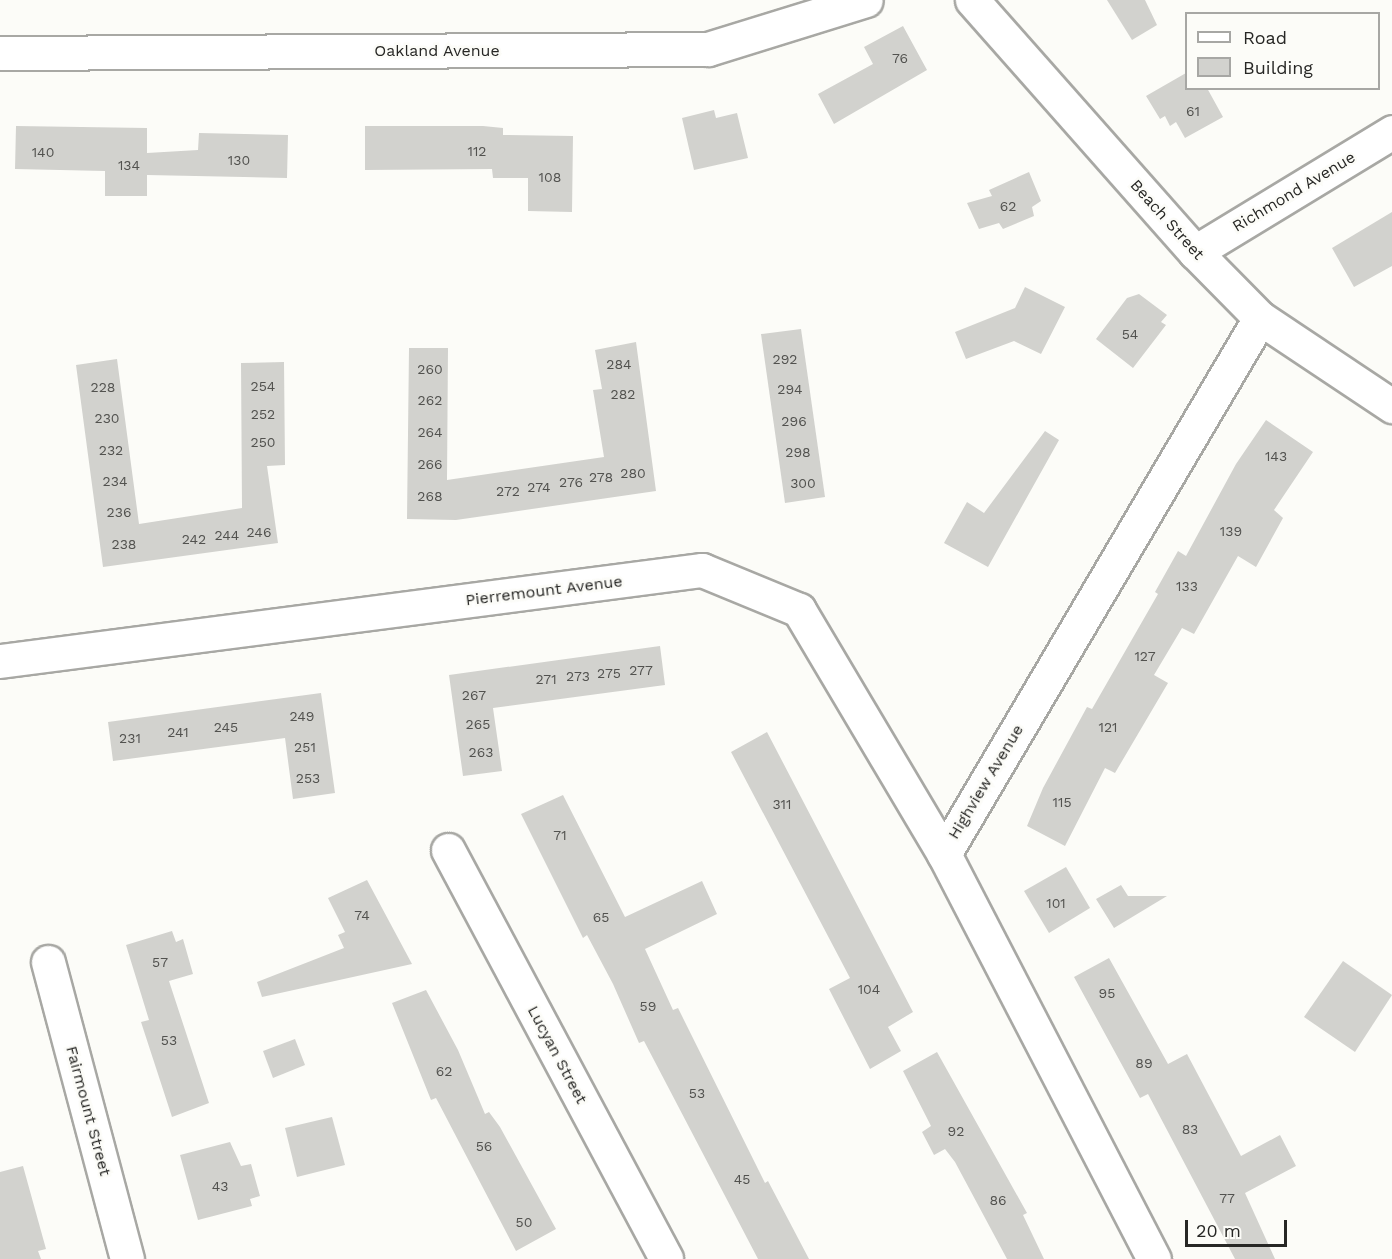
<!DOCTYPE html>
<html>
<head>
<meta charset="utf-8">
<style>
	body { margin:0 }
	#map { position:relative; width:1392px; height:1259px; overflow:hidden; background:#fcfcf8; font-family:"Work Sans",sans-serif }
	div>[style] { position:absolute }
	.building>* { inset:0; background:#d2d2ce }
	.roads { filter:drop-shadow(2px 0 #a8a8a4) drop-shadow(-2px 0 #a8a8a4) drop-shadow(0 2px #a8a8a4) drop-shadow(0 -2px #a8a8a4) }
	.street>* { height:33px; margin:-16.5px; padding:0 16.5px; transform-origin:16.5px; border-radius:16.5px; background:#fff }
	span { translate:-50% -50%; white-space:nowrap; text-align:center; line-height:1.15; -webkit-text-stroke:5px #fcfcf8; paint-order:stroke }
	.number-label { font-size:14px; color:#52524f }
	.number-label span { -webkit-text-stroke-width:0 }
	.street-label { font-size:16px; color:#272725 }
	.legend { position:absolute; left:1185px; top:12px; width:195px; height:78px; box-sizing:border-box; background:#fcfcf8; border:2px solid #a7a7a4; margin:0; padding:8px 10px; list-style:none; font-size:18px; color:#272725 }
	.legend li { display:flex; align-items:center; gap:12px; height:30px }
	.legend b { width:30px; border:2px solid #a7a7a4 }
	.scale { position:absolute; left:1185px; top:1220px; width:102px; height:27px; box-sizing:border-box; border:3px solid #272725; border-top:0; padding-left:8px; font-size:18px; line-height:21px; white-space:nowrap; color:#272725; -webkit-text-stroke:4px #fcfcf8; paint-order:stroke }
</style>
</head>
<body>
<div id="map">
	<div class="building">
		<i style="clip-path:polygon(1107px 0,1145px 0,1157px 25px,1132px 40px)"></i>
		<i style="clip-path:polygon(903px 26px,927px 70px,834px 124px,818px 94px,873px 64px,864px 47px)"></i>
		<i style="clip-path:polygon(1186px 73px,1186px 88px,1207px 88px,1223px 117px,1185px 138px,1176px 122px,1170px 126px,1165px 116px,1160px 119px,1146px 96px)"></i>
		<i style="clip-path:polygon(714px 110px,716px 118px,737px 113px,748px 158px,694px 170px,682px 118px)"></i>
		<i style="clip-path:polygon(16px 126px,147px 128px,147px 153px,198px 150px,199px 133px,288px 135px,287px 178px,147px 175px,147px 196px,105px 196px,105px 171px,15px 169px)"></i>
		<i style="clip-path:polygon(365px 126px,483px 126px,503px 128px,503px 135px,573px 136px,572px 212px,528px 211px,528px 178px,493px 178px,492px 169px,365px 170px)"></i>
		<i style="clip-path:polygon(1029px 172px,1041px 201px,1032px 207px,1034px 216px,1003px 229px,999px 223px,979px 229px,967px 203px,992px 196px,989px 190px)"></i>
		<i style="clip-path:polygon(1392px 212px,1392px 266px,1354px 287px,1332px 248px)"></i>
		<i style="clip-path:polygon(1025px 287px,1065px 307px,1041px 354px,1014px 341px,966px 359px,955px 332px,1015px 308px)"></i>
		<i style="clip-path:polygon(1139px 294px,1167px 315px,1161px 322px,1166px 325px,1133px 368px,1096px 339px,1127px 298px)"></i>
		<i style="clip-path:polygon(801px 329px,825px 497px,785px 503px,761px 334px)"></i>
		<i style="clip-path:polygon(636px 342px,656px 491px,456px 520px,407px 519px,409px 348px,448px 348px,447px 480px,604px 457px,593px 390px,602px 389px,595px 350px)"></i>
		<i style="clip-path:polygon(117px 359px,139px 524px,242px 508px,241px 363px,284px 362px,285px 465px,267px 466px,278px 543px,103px 567px,76px 365px)"></i>
		<i style="clip-path:polygon(1266px 420px,1313px 452px,1274px 510px,1283px 518px,1256px 567px,1238px 556px,1194px 634px,1182px 628px,1154px 675px,1168px 683px,1115px 773px,1105px 768px,1065px 846px,1027px 826px,1043px 788px,1087px 707px,1092px 709px,1158px 594px,1155px 592px,1178px 551px,1186px 556px,1236px 464px)"></i>
		<i style="clip-path:polygon(1045px 431px,1059px 440px,988px 567px,944px 543px,967px 502px,984px 513px)"></i>
		<i style="clip-path:polygon(660px 646px,665px 685px,493px 708px,502px 771px,463px 776px,449px 675px)"></i>
		<i style="clip-path:polygon(321px 693px,335px 793px,293px 799px,285px 738px,113px 761px,108px 722px)"></i>
		<i style="clip-path:polygon(767px 732px,913px 1012px,888px 1027px,901px 1051px,870px 1069px,829px 989px,850px 978px,731px 752px)"></i>
		<i style="clip-path:polygon(563px 795px,625px 917px,702px 881px,717px 914px,645px 949px,673px 1010px,678px 1008px,765px 1183px,768px 1181px,809px 1259px,758px 1259px,644px 1041px,639px 1043px,613px 984px,587px 935px,583px 938px,521px 814px)"></i>
		<i style="clip-path:polygon(1066px 867px,1090px 908px,1049px 933px,1024px 891px)"></i>
		<i style="clip-path:polygon(367px 880px,412px 964px,262px 997px,257px 982px,344px 948px,338px 935px,345px 932px,328px 898px)"></i>
		<i style="clip-path:polygon(1121px 885px,1128px 896px,1167px 896px,1114px 928px,1096px 899px)"></i>
		<i style="clip-path:polygon(172px 931px,176px 942px,183px 939px,193px 974px,169px 981px,209px 1103px,172px 1117px,141px 1022px,149px 1020px,126px 945px)"></i>
		<i style="clip-path:polygon(1109px 958px,1168px 1064px,1187px 1054px,1241px 1156px,1280px 1135px,1296px 1166px,1245px 1193px,1275px 1259px,1235px 1259px,1148px 1094px,1140px 1098px,1074px 977px)"></i>
		<i style="clip-path:polygon(1343px 961px,1392px 995px,1355px 1052px,1304px 1017px)"></i>
		<i style="clip-path:polygon(426px 990px,458px 1050px,485px 1114px,489px 1112px,500px 1127px,556px 1229px,516px 1251px,436px 1098px,431px 1100px,392px 1003px)"></i>
		<i style="clip-path:polygon(295px 1039px,305px 1065px,273px 1078px,263px 1051px)"></i>
		<i style="clip-path:polygon(937px 1052px,1027px 1213px,1023px 1215px,1044px 1259px,1007px 1259px,955px 1162px,945px 1149px,934px 1155px,922px 1132px,931px 1126px,903px 1071px)"></i>
		<i style="clip-path:polygon(332px 1117px,345px 1165px,297px 1177px,285px 1128px)"></i>
		<i style="clip-path:polygon(230px 1142px,241px 1166px,251px 1164px,260px 1196px,250px 1199px,252px 1206px,198px 1220px,180px 1155px)"></i>
		<i style="clip-path:polygon(23px 1166px,46px 1249px,38px 1251px,41px 1259px,0 1259px,0 1172px)"></i>
	</div>
	<div class="roads">
		<div class="street">
			<i style="left:972px;top:0;width:337px;rotate:48.5deg"></i>
			<i style="left:1195px;top:252px;width:93px;rotate:45.4deg"></i>
			<i style="left:1260px;top:318px;width:159px;rotate:33.7deg"></i>
			<i style="left:0;top:53px;width:708px;rotate:-0.32deg"></i>
			<i style="left:708px;top:49px;width:165px;rotate:-17.2deg"></i>
			<i style="left:1195px;top:252px;width:231px;rotate:-31.3deg"></i>
			<i style="left:0;top:661px;width:708px;rotate:-7.39deg"></i>
			<i style="left:702px;top:570px;width:105px;rotate:22.4deg"></i>
			<i style="left:799px;top:610px;width:284px;rotate:59.3deg"></i>
			<i style="left:944px;top:854px;width:456px;rotate:62.6deg"></i>
			<i style="left:448px;top:850px;width:463px;rotate:61.9deg"></i>
			<i style="left:944px;top:854px;width:622px;rotate:-59.48deg"></i>
			<i style="left:48px;top:962px;width:307px;rotate:75.1deg"></i>
		</div>
	</div>
	<div class="number-label">
		<span style="left:900px;top:58px">76</span>
		<span style="left:1193px;top:111px">61</span>
		<span style="left:477px;top:151px">112</span>
		<span style="left:43px;top:152px">140</span>
		<span style="left:239px;top:160px">130</span>
		<span style="left:129px;top:165px">134</span>
		<span style="left:550px;top:177px">108</span>
		<span style="left:1008px;top:206px">62</span>
		<span style="left:1130px;top:334px">54</span>
		<span style="left:785px;top:359px">292</span>
		<span style="left:619px;top:364px">284</span>
		<span style="left:430px;top:369px">260</span>
		<span style="left:263px;top:386px">254</span>
		<span style="left:103px;top:387px">228</span>
		<span style="left:790px;top:389px">294</span>
		<span style="left:623px;top:394px">282</span>
		<span style="left:430px;top:400px">262</span>
		<span style="left:263px;top:414px">252</span>
		<span style="left:107px;top:418px">230</span>
		<span style="left:794px;top:421px">296</span>
		<span style="left:430px;top:432px">264</span>
		<span style="left:263px;top:442px">250</span>
		<span style="left:111px;top:450px">232</span>
		<span style="left:798px;top:452px">298</span>
		<span style="left:1276px;top:456px">143</span>
		<span style="left:430px;top:464px">266</span>
		<span style="left:633px;top:473px">280</span>
		<span style="left:601px;top:477px">278</span>
		<span style="left:115px;top:481px">234</span>
		<span style="left:571px;top:482px">276</span>
		<span style="left:803px;top:483px">300</span>
		<span style="left:539px;top:487px">274</span>
		<span style="left:508px;top:491px">272</span>
		<span style="left:430px;top:496px">268</span>
		<span style="left:119px;top:512px">236</span>
		<span style="left:1231px;top:531px">139</span>
		<span style="left:259px;top:532px">246</span>
		<span style="left:227px;top:535px">244</span>
		<span style="left:194px;top:539px">242</span>
		<span style="left:124px;top:544px">238</span>
		<span style="left:1187px;top:586px">133</span>
		<span style="left:1145px;top:656px">127</span>
		<span style="left:641px;top:670px">277</span>
		<span style="left:609px;top:673px">275</span>
		<span style="left:578px;top:676px">273</span>
		<span style="left:546px;top:679px">271</span>
		<span style="left:474px;top:695px">267</span>
		<span style="left:302px;top:716px">249</span>
		<span style="left:478px;top:724px">265</span>
		<span style="left:226px;top:727px">245</span>
		<span style="left:1108px;top:727px">121</span>
		<span style="left:178px;top:732px">241</span>
		<span style="left:130px;top:738px">231</span>
		<span style="left:305px;top:747px">251</span>
		<span style="left:481px;top:752px">263</span>
		<span style="left:308px;top:778px">253</span>
		<span style="left:1062px;top:802px">115</span>
		<span style="left:782px;top:804px">311</span>
		<span style="left:560px;top:835px">71</span>
		<span style="left:1056px;top:903px">101</span>
		<span style="left:362px;top:915px">74</span>
		<span style="left:601px;top:917px">65</span>
		<span style="left:160px;top:962px">57</span>
		<span style="left:869px;top:989px">104</span>
		<span style="left:1107px;top:993px">95</span>
		<span style="left:648px;top:1006px">59</span>
		<span style="left:169px;top:1040px">53</span>
		<span style="left:1144px;top:1063px">89</span>
		<span style="left:444px;top:1071px">62</span>
		<span style="left:697px;top:1093px">53</span>
		<span style="left:1190px;top:1129px">83</span>
		<span style="left:956px;top:1131px">92</span>
		<span style="left:484px;top:1146px">56</span>
		<span style="left:742px;top:1179px">45</span>
		<span style="left:220px;top:1186px">43</span>
		<span style="left:1227px;top:1198px">77</span>
		<span style="left:998px;top:1200px">86</span>
		<span style="left:524px;top:1222px">50</span>
	</div>
	<div class="street-label">
		<span style="left:437px;top:51px">Oakland Avenue</span>
		<span style="left:1294px;top:192px;rotate:-31deg">Richmond Avenue</span>
		<span style="left:1167px;top:220px;rotate:48deg">Beach Street</span>
		<span style="left:544px;top:591px;rotate:-7deg">Pierremount Avenue</span>
		<span style="left:986px;top:782px;rotate:-59deg">Highview Avenue</span>
		<span style="left:557px;top:1055px;rotate:62deg">Lucyan Street</span>
		<span style="left:88px;top:1111px;rotate:75deg">Fairmount Street</span>
	</div>
	<ul class="legend">
	<li><b style="height:8px;background:#fff"></b>Road</li>
	<li><b style="height:16px;background:#d2d2ce"></b>Building</li>
	</ul>
	<div class="scale">20 m</div>
</div>
</body>
</html>
